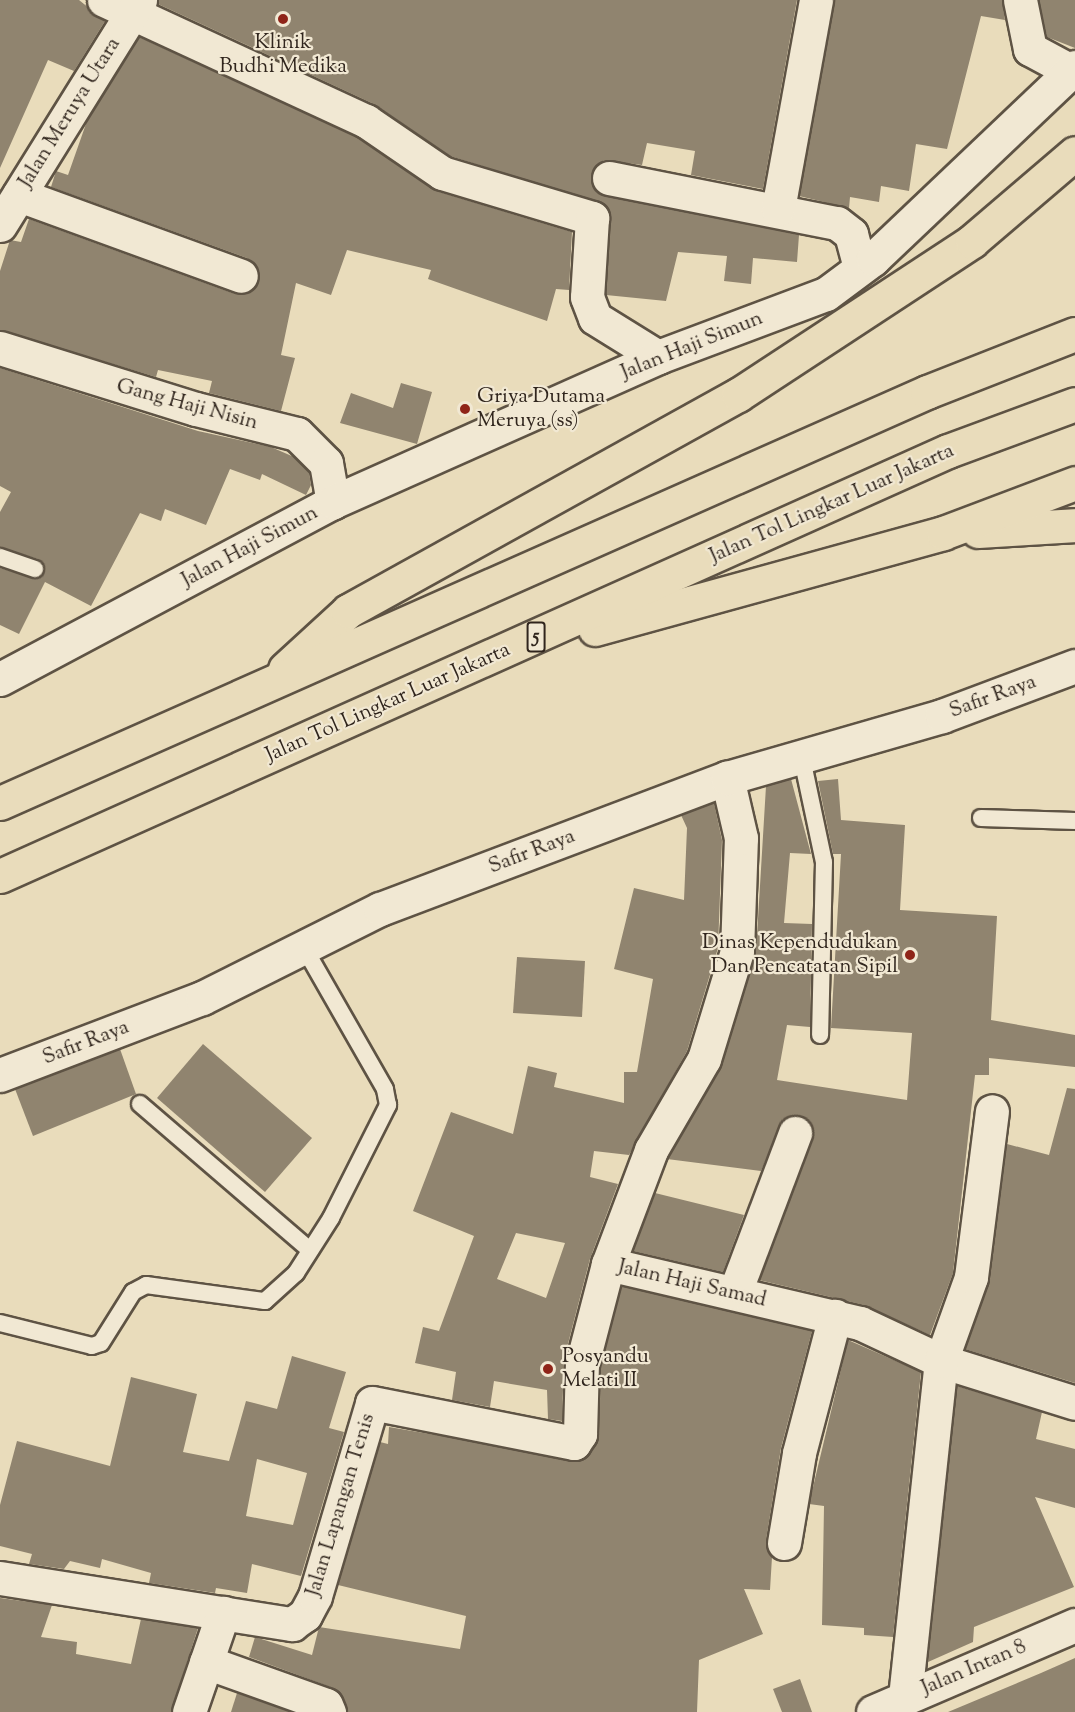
<!DOCTYPE html>
<html>
<head>
<meta charset="utf-8">
<style>
	body { margin:0 }
	#map { position:relative; width:1075px; height:1712px; overflow:hidden; background:#e9dcbb; font-family:"Sorts Mill Goudy",serif }
	div>[style] { position:absolute }
	.building>* { inset:0; background:#90846f }
	.roads { filter:drop-shadow(2px 0 #5e5344) drop-shadow(-2px 0 #5e5344) drop-shadow(0 2px #5e5344) drop-shadow(0 -2px #5e5344) }
	.service>* { height:16px; margin:-8px; padding:0 8px; transform-origin:8px; border-radius:8px; background:#f1e8d3 }
	.minor>* { height:33px; margin:-16.5px; padding:0 16.5px; transform-origin:16.5px; border-radius:16.5px; background:#f1e8d3 }
	.tertiary>* { height:33px; margin:-16.5px; padding:0 16.5px; transform-origin:16.5px; border-radius:16.5px; background:#f1e8d3 }
	.secondary>* { height:33px; margin:-16.5px; padding:0 16.5px; transform-origin:16.5px; border-radius:16.5px; background:#f1e8d3 }
	.motorway>* { height:33px; margin:-16.5px; padding:0 16.5px; transform-origin:16.5px; border-radius:16.5px; background:#e9dcbb }
	.dots>* { width:16px; height:16px; translate:-50% -50%; box-sizing:border-box; border:3px solid #f1e8d3; border-radius:50% }
	span { translate:-50% -50%; white-space:nowrap; text-align:center; line-height:1.15; -webkit-text-stroke:4.5px #f1e8d3; paint-order:stroke }
	.shield-label span { padding:2px 4px; background:#f1e8d3; border:2px solid; border-radius:4px; -webkit-text-stroke-width:0 }
	.shield-label { font-size:20px; color:#30251d; font-weight:700 }
	.poi-label { font-size:21px; color:#30251d }
	.left { translate:0 -50%; text-align:left }
	.right { translate:-100% -50%; text-align:right }
	.street-label { font-size:21px; color:#30251d }
</style>
</head>
<body>
<div id="map">
	<div class="building">
		<i style="clip-path:polygon(0 0,79px 0,105px 21px,74px 71px,48px 60px,0 168px)"></i>
		<i style="clip-path:polygon(159px 0,797px 0,763px 189px,691px 175px,695px 151px,647px 143px,642px 165px,604px 160px,591px 175px,596px 192px,605px 196px,799px 235px,797px 262px,753px 258px,751px 284px,724px 281px,727px 256px,678px 252px,666px 301px,606px 295px,611px 219px,604px 204px,450px 156px,374px 104px,158px 4px)"></i>
		<i style="clip-path:polygon(834px 0,1002px 0,1005px 20px,981px 16px,947px 149px,916px 144px,909px 191px,881px 186px,879px 202px,850px 197px,849px 208px,799px 196px)"></i>
		<i style="clip-path:polygon(1039px 0,1075px 0,1075px 48px,1047px 37px)"></i>
		<i style="clip-path:polygon(139px 37px,357px 137px,436px 191px,572px 232px,569px 290px,556px 289px,547px 321px,428px 279px,431px 270px,347px 250px,331px 295px,296px 283px,281px 355px,295px 358px,281px 411px,209px 393px,212px 381px,158px 370px,156px 377px,0 330px,0 271px,10px 240px,21px 242px,29px 219px,235px 294px,245px 294px,258px 283px,259px 272px,247px 258px,51px 187px,56px 171px,68px 175px,87px 121px)"></i>
		<i style="clip-path:polygon(0 368px,198px 431px,271px 447px,294px 457px,309px 472px,311px 485px,306px 495px,262px 474px,260px 480px,230px 469px,206px 525px,165px 509px,161px 521px,140px 513px,91px 606px,45px 582px,19px 634px,0 625px,0 568px,36px 579px,45px 568px,38px 559px,0 547px,0 512px,11px 492px,0 486px)"></i>
		<i style="clip-path:polygon(401px 383px,432px 392px,417px 444px,340px 423px,351px 393px,393px 408px)"></i>
		<i style="clip-path:polygon(791px 779px,811px 854px,790px 853px,784px 923px,812px 924px,810px 1027px,787px 1025px,777px 1080px,907px 1100px,912px 1033px,831px 1028px,841px 854px,833px 854px,818px 781px,838px 779px,841px 820px,905px 825px,900px 910px,997px 916px,991px 1020px,1075px 1035px,1075px 1067px,989px 1058px,989px 1075px,975px 1075px,953px 1273px,930px 1335px,864px 1305px,759px 1280px,813px 1140px,813px 1129px,802px 1116px,783px 1119px,761px 1171px,667px 1159px,722px 1064px,756px 952px,766px 786px)"></i>
		<i style="clip-path:polygon(evenodd,714px 803px,722px 840px,718px 948px,687px 1051px,629px 1155px,594px 1151px,590px 1177px,618px 1184px,590px 1259px,564px 1359px,562px 1421px,548px 1419px,547px 1390px,494px 1381px,490px 1407px,452px 1400px,456px 1372px,415px 1363px,423px 1327px,439px 1331px,474px 1236px,413px 1211px,451px 1112px,513px 1134px,528px 1066px,557px 1073px,554px 1087px,624px 1103px,624px 1072px,637px 1072px,653px 979px,614px 969px,634px 888px,684px 900px,687px 828px,681px 815px,714px 803px,516px 1233px,565px 1243px,546px 1298px,497px 1279px,516px 1233px)"></i>
		<i style="clip-path:polygon(517px 957px,585px 961px,582px 1017px,513px 1013px)"></i>
		<i style="clip-path:polygon(203px 1044px,312px 1138px,265px 1192px,157px 1098px)"></i>
		<i style="clip-path:polygon(120px 1049px,136px 1094px,33px 1136px,15px 1089px)"></i>
		<i style="clip-path:polygon(1067px 1088px,1075px 1089px,1075px 1383px,965px 1349px,990px 1280px,1007px 1144px,1049px 1155px)"></i>
		<i style="clip-path:polygon(655px 1193px,744px 1215px,723px 1272px,633px 1251px)"></i>
		<i style="clip-path:polygon(622px 1286px,812px 1331px,781px 1448px,766px 1540px,772px 1557px,770px 1590px,744px 1589px,763px 1634px,699px 1660px,697px 1712px,347px 1712px,333px 1688px,249px 1657px,255px 1637px,312px 1655px,319px 1627px,460px 1649px,466px 1616px,338px 1585px,380px 1442px,388px 1444px,389px 1427px,582px 1460px,599px 1435px,601px 1367px)"></i>
		<i style="clip-path:polygon(848px 1340px,921px 1372px,893px 1637px,864px 1635px,864px 1628px,822px 1625px,824px 1506px,809px 1504px)"></i>
		<i style="clip-path:polygon(evenodd,292px 1356px,346px 1372px,329px 1428px,344px 1432px,301px 1576px,252px 1564px,247px 1593px,216px 1588px,215px 1593px,149px 1583px,151px 1573px,102px 1559px,100px 1568px,70px 1561px,64px 1569px,29px 1564px,32px 1554px,0 1546px,0 1505px,17px 1441px,110px 1466px,131px 1377px,197px 1394px,183px 1452px,229px 1461px,246px 1401px,277px 1409px,292px 1356px,257px 1459px,307px 1473px,293px 1525px,246px 1516px,257px 1459px)"></i>
		<i style="clip-path:polygon(957px 1386px,1042px 1412px,1036px 1439px,1075px 1449px,1075px 1508px,1035px 1497px,1074px 1587px,974px 1627px,973px 1642px,928px 1662px)"></i>
		<i style="clip-path:polygon(0 1598px,52px 1605px,41px 1637px,77px 1642px,76px 1654px,131px 1664px,141px 1619px,198px 1628px,171px 1712px,0 1712px)"></i>
		<i style="clip-path:polygon(1075px 1658px,1075px 1712px,948px 1712px,1041px 1673px)"></i>
		<i style="clip-path:polygon(800px 1679px,812px 1712px,782px 1712px,773px 1689px)"></i>
		<i style="clip-path:polygon(237px 1693px,290px 1712px,231px 1712px)"></i>
	</div>
	<div class="roads">
		<div class="service">
			<i style="left:0;top:557px;width:37px;rotate:19deg"></i>
			<i style="left:801px;top:754px;width:110px;rotate:78deg"></i>
			<i style="left:824px;top:862px;width:173px;rotate:91.3deg"></i>
			<i style="left:981px;top:818px;width:94px;rotate:1.8deg"></i>
			<i style="left:140px;top:1104px;width:224px;rotate:40.7deg"></i>
			<i style="left:0;top:1323px;width:95px;rotate:14deg"></i>
			<i style="left:92px;top:1346px;width:9px;rotate:-18deg"></i>
			<i style="left:101px;top:1343px;width:60px;rotate:-57.9deg"></i>
			<i style="left:133px;top:1292px;width:15px;rotate:-28deg"></i>
			<i style="left:146px;top:1285px;width:120px;rotate:7.7deg"></i>
			<i style="left:265px;top:1301px;width:42px;rotate:-42.1deg"></i>
			<i style="left:296px;top:1273px;width:65px;rotate:-57.5deg"></i>
			<i style="left:331px;top:1218px;width:127px;rotate:-63.2deg"></i>
			<i style="left:388px;top:1105px;width:16px;rotate:-101deg"></i>
			<i style="left:385px;top:1089px;width:165px;rotate:-119.8deg"></i>
		</div>
		<div class="minor">
			<i style="left:104px;top:0;width:289px;rotate:24.8deg"></i>
			<i style="left:366px;top:121px;width:92px;rotate:34.4deg"></i>
			<i style="left:442px;top:173px;width:157px;rotate:16.7deg"></i>
			<i style="left:592px;top:218px;width:79px;rotate:93.6deg"></i>
			<i style="left:587px;top:297px;width:22px;rotate:69deg"></i>
			<i style="left:595px;top:318px;width:74px;rotate:31.8deg"></i>
			<i style="left:1020px;top:0;width:50px;rotate:78.5deg"></i>
			<i style="left:1030px;top:49px;width:47px;rotate:28.2deg"></i>
			<i style="left:609px;top:178px;width:232px;rotate:11.2deg"></i>
			<i style="left:837px;top:223px;width:18px;rotate:38deg"></i>
			<i style="left:851px;top:234px;width:34px;rotate:75deg"></i>
			<i style="left:19px;top:195px;width:236px;rotate:20deg"></i>
			<i style="left:778px;top:209px;width:212px;rotate:-79.7deg"></i>
			<i style="left:0;top:348px;width:205px;rotate:17.3deg"></i>
			<i style="left:196px;top:409px;width:104px;rotate:13.9deg"></i>
			<i style="left:297px;top:434px;width:41px;rotate:45deg"></i>
			<i style="left:326px;top:463px;width:40px;rotate:80deg"></i>
			<i style="left:0;top:679px;width:377px;rotate:-28deg"></i>
			<i style="left:333px;top:502px;width:356px;rotate:-24deg"></i>
			<i style="left:658px;top:357px;width:179px;rotate:-20.6deg"></i>
			<i style="left:826px;top:294px;width:59px;rotate:-36.7deg"></i>
			<i style="left:873px;top:259px;width:279px;rotate:-43.5deg"></i>
			<i style="left:608px;top:1264px;width:259px;rotate:13.2deg"></i>
			<i style="left:860px;top:1323px;width:89px;rotate:25.1deg"></i>
			<i style="left:941px;top:1361px;width:140px;rotate:17.4deg"></i>
			<i style="left:735px;top:1292px;width:170px;rotate:-69.3deg"></i>
			<i style="left:784px;top:1543px;width:91px;rotate:-80.5deg"></i>
			<i style="left:799px;top:1453px;width:142px;rotate:-75.3deg"></i>
			<i style="left:0;top:1578px;width:296px;rotate:9deg"></i>
			<i style="left:292px;top:1624px;width:16px;rotate:-35deg"></i>
			<i style="left:305px;top:1615px;width:21px;rotate:-62deg"></i>
			<i style="left:315px;top:1596px;width:201px;rotate:-73.5deg"></i>
			<i style="left:372px;top:1403px;width:206px;rotate:11.2deg"></i>
			<i style="left:574px;top:1443px;width:11px;rotate:-56deg"></i>
			<i style="left:580px;top:1434px;width:70px;rotate:-88.4deg"></i>
			<i style="left:582px;top:1364px;width:103px;rotate:-75.4deg"></i>
			<i style="left:608px;top:1264px;width:122px;rotate:-69.3deg"></i>
			<i style="left:651px;top:1150px;width:105px;rotate:-59.8deg"></i>
			<i style="left:704px;top:1059px;width:113px;rotate:-73deg"></i>
			<i style="left:737px;top:951px;width:113px;rotate:-88deg"></i>
			<i style="left:741px;top:838px;width:62px;rotate:-103.1deg"></i>
			<i style="left:206px;top:1662px;width:127px;rotate:19.7deg"></i>
			<i style="left:326px;top:1705px;width:8px;rotate:67deg"></i>
			<i style="left:905px;top:1697px;width:338px;rotate:-83.9deg"></i>
			<i style="left:941px;top:1361px;width:89px;rotate:-70.3deg"></i>
			<i style="left:971px;top:1277px;width:167px;rotate:-82.8deg"></i>
			<i style="left:189px;top:1712px;width:105px;rotate:-71deg"></i>
			<i style="left:873px;top:1712px;width:220px;rotate:-23.3deg"></i>
		</div>
		<div class="tertiary">
			<i style="left:0;top:1075px;width:216px;rotate:-20.9deg"></i>
			<i style="left:202px;top:998px;width:199px;rotate:-26.6deg"></i>
			<i style="left:380px;top:909px;width:371px;rotate:-20.7deg"></i>
			<i style="left:727px;top:778px;width:224px;rotate:-16.1deg"></i>
			<i style="left:942px;top:716px;width:142px;rotate:-20.6deg"></i>
		</div>
		<div class="secondary">
			<i style="left:0;top:225px;width:265px;rotate:-58.1deg"></i>
		</div>
		<div class="motorway">
			<i style="left:978px;top:531px;width:97px;rotate:-3.5deg"></i>
			<i style="left:595px;top:629px;width:361px;rotate:-15.4deg"></i>
			<i style="left:943px;top:533px;width:141px;rotate:-20.7deg"></i>
			<i style="left:285px;top:669px;width:86px;rotate:-42.6deg"></i>
			<i style="left:348px;top:611px;width:446px;rotate:-29deg"></i>
			<i style="left:738px;top:395px;width:280px;rotate:-33.3deg"></i>
			<i style="left:972px;top:241px;width:135px;rotate:-40.5deg"></i>
			<i style="left:0;top:803px;width:1014px;rotate:-23.91deg"></i>
			<i style="left:927px;top:392px;width:159px;rotate:-21.4deg"></i>
			<i style="left:0;top:876px;width:1039px;rotate:-24.15deg"></i>
			<i style="left:948px;top:451px;width:135px;rotate:-20.3deg"></i>
		</div>
	</div>
	<div class="dots">
		<i style="left:283px;top:19px;background:#8f2418"></i>
		<i style="left:465px;top:409px;background:#8f2418"></i>
		<i style="left:910px;top:955px;background:#8f2418"></i>
		<i style="left:548px;top:1369px;background:#8f2418"></i>
	</div>
	<div class="shield-label">
		<span style="left:536px;top:637px">5</span>
	</div>
	<div class="poi-label">
		<span style="left:283px;top:55px">Klinik<br>Budhi Medika</span>
		<span class="left" style="left:477px;top:409px">Griya Dutama<br>Meruya (ss)</span>
		<span class="right" style="left:898px;top:955px">Dinas Kependudukan<br>Dan Pencatatan Sipil</span>
		<span class="left" style="left:562px;top:1369px">Posyandu<br>Melati II</span>
	</div>
	<div class="street-label">
		<span style="left:70px;top:113px;rotate:-58deg">Jalan Meruya Utara</span>
		<span style="left:692px;top:346px;rotate:-22deg">Jalan Haji Simun</span>
		<span style="left:187px;top:405px;rotate:15deg">Gang Haji Nisin</span>
		<span style="left:832px;top:504px;rotate:-24deg">Jalan Tol Lingkar Luar Jakarta</span>
		<span style="left:250px;top:547px;rotate:-28deg">Jalan Haji Simun</span>
		<span style="left:993px;top:697px;rotate:-20deg">Safir Raya</span>
		<span style="left:388px;top:703px;rotate:-24deg">Jalan Tol Lingkar Luar Jakarta</span>
		<span style="left:532px;top:852px;rotate:-21deg">Safir Raya</span>
		<span style="left:86px;top:1043px;rotate:-21deg">Safir Raya</span>
		<span style="left:692px;top:1284px;rotate:13deg">Jalan Haji Samad</span>
		<span style="left:341px;top:1505px;rotate:-73deg">Jalan Lapangan Tenis</span>
		<span style="left:974px;top:1668px;rotate:-23deg">Jalan Intan 8</span>
	</div>
</div>
</body>
</html>
